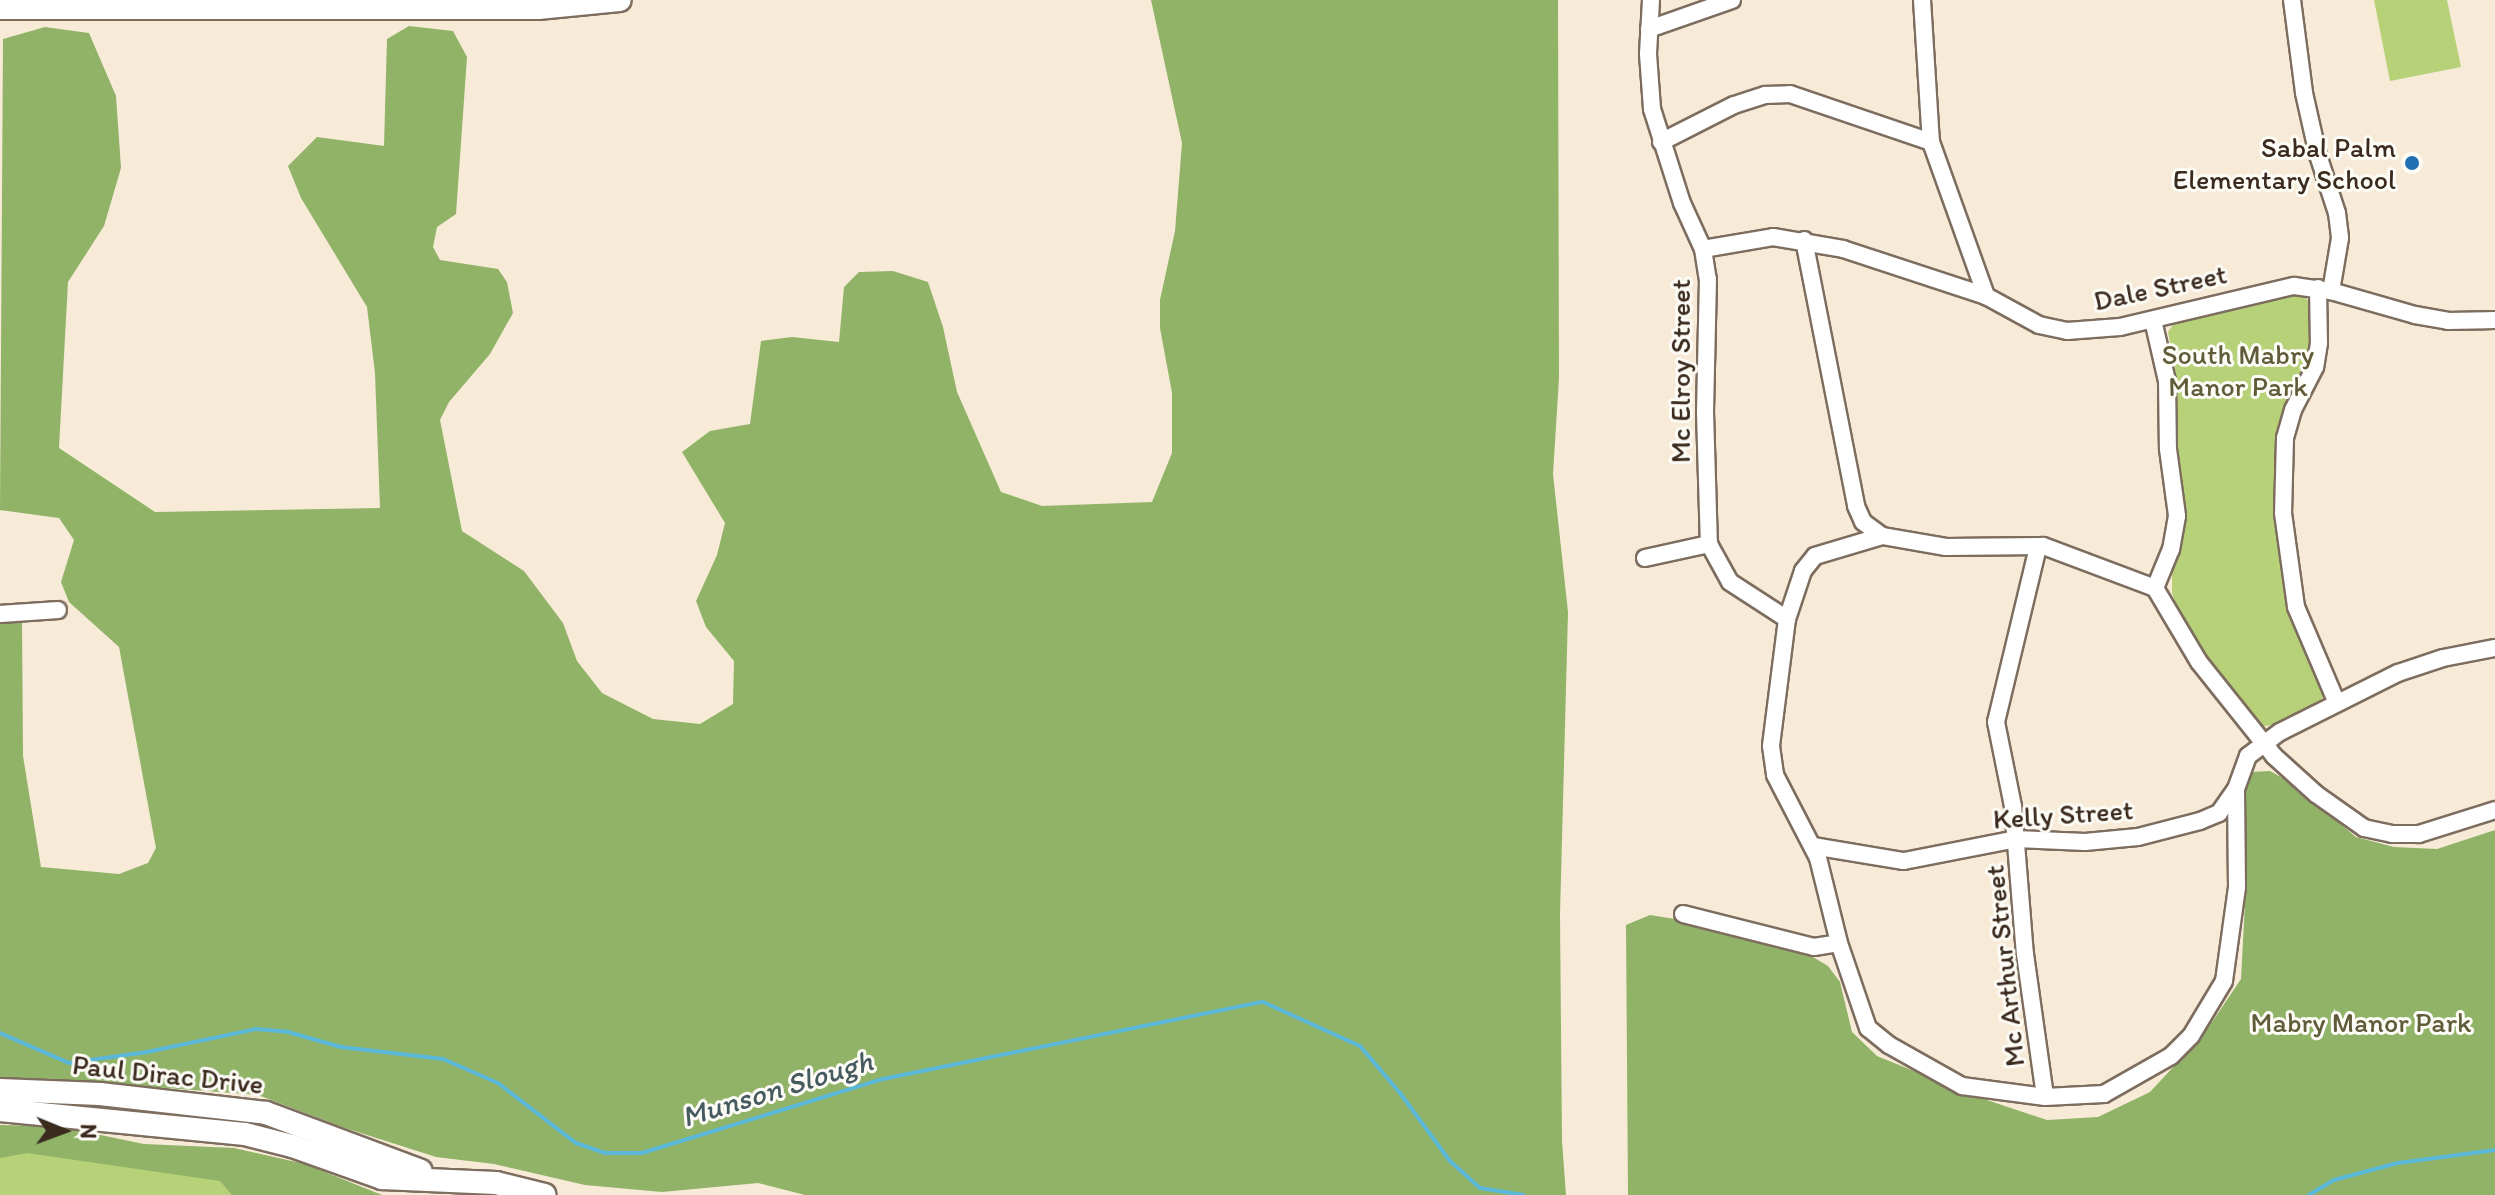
<!DOCTYPE html>
<html>
<head>
<meta charset="utf-8">
<style>
	body { margin:0 }
	#map { position:relative; width:2495px; height:1195px; overflow:hidden; background:#f7ead7; font-family:Itim,sans-serif }
	div>[style] { position:absolute }
	.green>* { inset:0; background:#b6d177 }
	.forest>* { inset:0; background:#90b368 }
	.stream>* { height:4px; margin:-2px; padding:0 2px; transform-origin:2px; border-radius:2px; background:#5ab7d8 }
	.roads { filter:drop-shadow(2px 0 #7d6d5f) drop-shadow(-2px 0 #7d6d5f) drop-shadow(0 2px #7d6d5f) drop-shadow(0 -2px #7d6d5f) }
	.street>* { height:16px; margin:-8px; padding:0 8px; transform-origin:8px; border-radius:8px; background:#fff }
	.secondary>* { height:22px; margin:-11px; padding:0 11px; transform-origin:11px; border-radius:11px; background:#fff }
	.dots>* { width:22px; height:22px; translate:-50% -50%; box-sizing:border-box; border:4px solid #fdfcf7; border-radius:50% }
	span { translate:-50% -50%; white-space:nowrap; text-align:center; line-height:1.15; -webkit-text-stroke:6px #fdfcf7; paint-order:stroke }
	.poi-label { font-size:28px; color:#3b2a1e }
	.right { translate:-100% -50%; text-align:right }
	.street-label { font-size:28px; color:#3b2a1e }
	.park-label { font-size:28px; color:#605c39 }
	.water-label { font-size:30px; color:#465b5f; font-style:italic }
	.north { position:absolute; left:24px; top:1091px; width:80px; height:80px; -webkit-text-stroke:6px #fdfcf7; paint-order:stroke; rotate:91deg; font-size:22px; font-weight:700; line-height:32px; text-align:center; color:#3b2a1e }
	.north::after { content:''; display:block; margin:auto; width:28px; height:36px; background:#3b2a1e; clip-path:polygon(50% 0,100% 100%,50% 72%,0 100%) }
</style>
</head>
<body>
<div id="map">
	<div class="green">
		<i style="clip-path:polygon(2374px 0,2447px 0,2461px 67px,2390px 81px)"></i>
		<i style="clip-path:polygon(2298px 292px,2304px 294px,2311px 306px,2313px 353px,2301px 384px,2279px 523px,2323px 697px,2318px 703px,2282px 723px,2261px 727px,2255px 725px,2209px 661px,2180px 615px,2172px 593px,2172px 572px,2186px 521px,2176px 441px,2176px 375px,2168px 332px,2173px 325px,2216px 311px)"></i>
		<i style="clip-path:polygon(0 1140px,298px 1195px,0 1195px)"></i>
	</div>
	<div class="forest">
		<i style="clip-path:polygon(1151px 0,1558px 0,1559px 378px,1553px 474px,1568px 612px,1560px 915px,1562px 1141px,1566px 1195px,805px 1195px,758px 1183px,662px 1192px,585px 1185px,494px 1164px,436px 1157px,342px 1127px,258px 1095px,100px 1083px,0 1083px,0 608px,22px 619px,23px 756px,41px 867px,119px 874px,148px 863px,156px 848px,119px 647px,69px 602px,61px 582px,74px 540px,59px 518px,0 510px,3px 39px,45px 27px,89px 33px,116px 96px,121px 168px,104px 226px,68px 282px,59px 448px,155px 512px,380px 508px,375px 373px,367px 307px,301px 198px,288px 166px,317px 137px,384px 146px,387px 39px,409px 26px,453px 31px,467px 57px,456px 214px,437px 227px,433px 247px,440px 260px,498px 269px,507px 282px,513px 313px,490px 354px,449px 402px,440px 420px,462px 531px,524px 571px,563px 623px,577px 661px,602px 693px,653px 719px,700px 724px,733px 704px,734px 661px,706px 627px,696px 601px,717px 555px,725px 523px,682px 452px,710px 431px,750px 424px,761px 341px,792px 337px,839px 342px,844px 287px,859px 272px,893px 271px,928px 282px,943px 327px,957px 392px,1001px 492px,1042px 506px,1152px 502px,1172px 453px,1172px 393px,1160px 328px,1160px 300px,1175px 231px,1182px 143px)"></i>
		<i style="clip-path:polygon(2270px 771px,2290px 782px,2356px 837px,2394px 847px,2437px 849px,2495px 830px,2495px 1195px,1628px 1195px,1626px 925px,1650px 915px,1700px 923px,1808px 954px,1828px 966px,1840px 982px,1852px 1032px,1877px 1056px,1975px 1096px,2047px 1120px,2098px 1117px,2150px 1092px,2204px 1034px,2241px 979px,2246px 883px,2246px 787px,2251px 772px)"></i>
		<i style="clip-path:polygon(0 1125px,57px 1126px,144px 1144px,234px 1148px,305px 1164px,382px 1195px,232px 1195px,220px 1181px,27px 1153px,0 1158px)"></i>
	</div>
	<div class="stream">
		<i style="left:0;top:1033px;width:75px;rotate:23.5deg"></i>
		<i style="left:69px;top:1063px;width:79px;rotate:-8deg"></i>
		<i style="left:147px;top:1052px;width:111px;rotate:-11.9deg"></i>
		<i style="left:256px;top:1029px;width:32px;rotate:5deg"></i>
		<i style="left:288px;top:1032px;width:55px;rotate:15.8deg"></i>
		<i style="left:341px;top:1047px;width:103px;rotate:6.7deg"></i>
		<i style="left:443px;top:1059px;width:60px;rotate:23.6deg"></i>
		<i style="left:498px;top:1083px;width:98px;rotate:37.6deg"></i>
		<i style="left:576px;top:1143px;width:31px;rotate:19deg"></i>
		<i style="left:605px;top:1153px;width:37px"></i>
		<i style="left:642px;top:1153px;width:252px;rotate:-17.1deg"></i>
		<i style="left:883px;top:1079px;width:388px;rotate:-11.5deg"></i>
		<i style="left:1263px;top:1002px;width:107px;rotate:24.4deg"></i>
		<i style="left:1360px;top:1046px;width:62px;rotate:49.6deg"></i>
		<i style="left:1400px;top:1093px;width:84px;rotate:53.7deg"></i>
		<i style="left:1450px;top:1161px;width:40px;rotate:42deg"></i>
		<i style="left:1480px;top:1188px;width:44px;rotate:9.2deg"></i>
		<i style="left:2309px;top:1195px;width:29px;rotate:-31deg"></i>
		<i style="left:2334px;top:1180px;width:66px;rotate:-14.9deg"></i>
		<i style="left:2398px;top:1163px;width:98px;rotate:-7.6deg"></i>
	</div>
	<div class="roads">
		<div class="street">
			<i style="left:1651px;top:0;width:54px;rotate:93.2deg"></i>
			<i style="left:1648px;top:54px;width:55px;rotate:85.8deg"></i>
			<i style="left:1652px;top:109px;width:99px;rotate:72.3deg"></i>
			<i style="left:1682px;top:203px;width:51px;rotate:65.5deg"></i>
			<i style="left:1703px;top:249px;width:30px;rotate:81deg"></i>
			<i style="left:1708px;top:279px;width:133px;rotate:91.3deg"></i>
			<i style="left:1705px;top:412px;width:132px;rotate:88.3deg"></i>
			<i style="left:1709px;top:544px;width:43px;rotate:61.1deg"></i>
			<i style="left:1730px;top:582px;width:68px;rotate:33deg"></i>
			<i style="left:1922px;top:0;width:142px;rotate:86.4deg"></i>
			<i style="left:1931px;top:142px;width:164px;rotate:70.3deg"></i>
			<i style="left:2292px;top:0;width:94px;rotate:82.6deg"></i>
			<i style="left:2304px;top:93px;width:64px;rotate:77.3deg"></i>
			<i style="left:2318px;top:155px;width:61px;rotate:71.9deg"></i>
			<i style="left:2337px;top:213px;width:25px;rotate:83deg"></i>
			<i style="left:2340px;top:238px;width:54px;rotate:99.6deg"></i>
			<i style="left:1649px;top:29px;width:88px;rotate:-19.3deg"></i>
			<i style="left:1661px;top:142px;width:82px;rotate:-26.9deg"></i>
			<i style="left:1734px;top:105px;width:33px;rotate:-18deg"></i>
			<i style="left:1765px;top:95px;width:25px;rotate:-2deg"></i>
			<i style="left:1790px;top:94px;width:149px;rotate:18.8deg"></i>
			<i style="left:1804px;top:240px;width:271px;rotate:78.9deg"></i>
			<i style="left:1856px;top:506px;width:17px;rotate:66deg"></i>
			<i style="left:1863px;top:522px;width:24px;rotate:36deg"></i>
			<i style="left:1703px;top:249px;width:71px;rotate:-9.7deg"></i>
			<i style="left:1773px;top:237px;width:71px;rotate:9.7deg"></i>
			<i style="left:1843px;top:249px;width:151px;rotate:18.2deg"></i>
			<i style="left:1986px;top:296px;width:60px;rotate:28.7deg"></i>
			<i style="left:2039px;top:325px;width:29px;rotate:12deg"></i>
			<i style="left:2067px;top:331px;width:53px;rotate:-4.3deg"></i>
			<i style="left:2120px;top:327px;width:179px;rotate:-13.3deg"></i>
			<i style="left:2294px;top:286px;width:37px;rotate:8deg"></i>
			<i style="left:2331px;top:291px;width:87px;rotate:15.9deg"></i>
			<i style="left:2415px;top:315px;width:34px;rotate:10deg"></i>
			<i style="left:2448px;top:321px;width:47px;rotate:-1.2deg"></i>
			<i style="left:2318px;top:288px;width:55px;rotate:89deg"></i>
			<i style="left:2319px;top:343px;width:24px;rotate:99deg"></i>
			<i style="left:2315px;top:367px;width:48px;rotate:117.1deg"></i>
			<i style="left:2293px;top:410px;width:29px;rotate:106deg"></i>
			<i style="left:2285px;top:438px;width:75px;rotate:91.5deg"></i>
			<i style="left:2283px;top:513px;width:95px;rotate:82.1deg"></i>
			<i style="left:2296px;top:607px;width:102px;rotate:66.9deg"></i>
			<i style="left:2153px;top:320px;width:63px;rotate:77.1deg"></i>
			<i style="left:2167px;top:381px;width:68px;rotate:89.2deg"></i>
			<i style="left:2168px;top:449px;width:68px;rotate:82.3deg"></i>
			<i style="left:2177px;top:516px;width:34px;rotate:100deg"></i>
			<i style="left:2171px;top:549px;width:42px;rotate:112.3deg"></i>
			<i style="left:2155px;top:588px;width:86px;rotate:59.3deg"></i>
			<i style="left:2199px;top:662px;width:120px;rotate:51.4deg"></i>
			<i style="left:2274px;top:756px;width:57px;rotate:42.1deg"></i>
			<i style="left:2316px;top:794px;width:59px;rotate:35.3deg"></i>
			<i style="left:2364px;top:828px;width:29px;rotate:12deg"></i>
			<i style="left:2392px;top:834px;width:27px"></i>
			<i style="left:2419px;top:834px;width:80px;rotate:-17.5deg"></i>
			<i style="left:2038px;top:547px;width:180px;rotate:103.5deg"></i>
			<i style="left:1996px;top:722px;width:86px;rotate:78.6deg"></i>
			<i style="left:2013px;top:806px;width:148px;rotate:85.4deg"></i>
			<i style="left:2025px;top:954px;width:144px;rotate:82deg"></i>
			<i style="left:1645px;top:558px;width:66px;rotate:-12.3deg"></i>
			<i style="left:2155px;top:588px;width:120px;rotate:-159.4deg"></i>
			<i style="left:2043px;top:546px;width:97px;rotate:179.4deg"></i>
			<i style="left:1946px;top:547px;width:65px;rotate:-170.2deg"></i>
			<i style="left:1882px;top:536px;width:70px;rotate:163.4deg"></i>
			<i style="left:1815px;top:556px;width:19px;rotate:129deg"></i>
			<i style="left:1803px;top:571px;width:51px;rotate:108.4deg"></i>
			<i style="left:1787px;top:619px;width:128px;rotate:97.2deg"></i>
			<i style="left:1771px;top:746px;width:29px;rotate:82deg"></i>
			<i style="left:1775px;top:775px;width:93px;rotate:62.6deg"></i>
			<i style="left:1818px;top:858px;width:88px;rotate:76.1deg"></i>
			<i style="left:1839px;top:943px;width:90px;rotate:71.2deg"></i>
			<i style="left:1868px;top:1028px;width:27px;rotate:39deg"></i>
			<i style="left:1889px;top:1045px;width:84px;rotate:29.3deg"></i>
			<i style="left:1962px;top:1086px;width:84px;rotate:7.5deg"></i>
			<i style="left:2045px;top:1097px;width:59px;rotate:-2.9deg"></i>
			<i style="left:2104px;top:1094px;width:77px;rotate:-29.6deg"></i>
			<i style="left:2171px;top:1056px;width:28px;rotate:-45deg"></i>
			<i style="left:2191px;top:1036px;width:64px;rotate:-59deg"></i>
			<i style="left:2224px;top:981px;width:95px;rotate:-82.1deg"></i>
			<i style="left:2237px;top:887px;width:98px;rotate:-90.6deg"></i>
			<i style="left:0;top:614px;width:58px;rotate:-3.9deg"></i>
			<i style="left:1813px;top:846px;width:92px;rotate:9.4deg"></i>
			<i style="left:1904px;top:861px;width:114px;rotate:-11.1deg"></i>
			<i style="left:2016px;top:839px;width:69px;rotate:2.5deg"></i>
			<i style="left:2085px;top:842px;width:53px;rotate:-5.4deg"></i>
			<i style="left:2138px;top:837px;width:64px;rotate:-14.5deg"></i>
			<i style="left:2200px;top:821px;width:21px;rotate:-23deg"></i>
			<i style="left:2219px;top:813px;width:29px;rotate:-55deg"></i>
			<i style="left:2236px;top:789px;width:35px;rotate:-70deg"></i>
			<i style="left:2248px;top:756px;width:40px;rotate:-37deg"></i>
			<i style="left:2280px;top:732px;width:132px;rotate:-26.6deg"></i>
			<i style="left:2398px;top:673px;width:47px;rotate:-18.4deg"></i>
			<i style="left:2443px;top:658px;width:53px;rotate:-10.9deg"></i>
			<i style="left:1683px;top:914px;width:135px;rotate:14.1deg"></i>
			<i style="left:1814px;top:947px;width:25px;rotate:-9deg"></i>
		</div>
		<div class="secondary">
			<i style="left:0;top:8px;width:538px"></i>
			<i style="left:538px;top:8px;width:82px;rotate:-5.6deg"></i>
			<i style="left:0;top:1090px;width:100px;rotate:2.3deg"></i>
			<i style="left:100px;top:1094px;width:167px;rotate:6.5deg"></i>
			<i style="left:266px;top:1113px;width:165px;rotate:20.5deg"></i>
			<i style="left:0;top:1110px;width:246px;rotate:5.6deg"></i>
			<i style="left:245px;top:1134px;width:49px;rotate:14.3deg"></i>
			<i style="left:292px;top:1146px;width:96px;rotate:19.6deg"></i>
			<i style="left:382px;top:1178px;width:114px;rotate:2.5deg"></i>
			<i style="left:496px;top:1183px;width:50px;rotate:13.8deg"></i>
		</div>
	</div>
	<div class="dots">
		<i style="left:2412px;top:163px;background:#1f6fb2"></i>
	</div>
	<div class="poi-label">
		<span class="right" style="left:2396px;top:163px">Sabal Palm<br>Elementary School</span>
	</div>
	<div class="street-label">
		<span style="left:2160px;top:287px;rotate:-12deg">Dale Street</span>
		<span style="left:1680px;top:371px;rotate:-90deg">Mc Elroy Street</span>
		<span style="left:2063px;top:814px;rotate:-4deg">Kelly Street</span>
		<span style="left:2004px;top:966px;rotate:-96deg">Mc Arthur Street</span>
		<span style="left:168px;top:1074px;rotate:6deg">Paul Dirac Drive</span>
	</div>
	<div class="park-label">
		<span style="left:2238px;top:370px">South Mabry<br>Manor Park</span>
		<span style="left:2361px;top:1022px">Mabry Manor Park</span>
	</div>
	<div class="water-label">
		<span style="left:777px;top:1089px;rotate:-17deg">Munson Slough</span>
	</div>
	<div class="north">N</div>
</div>
</body>
</html>
